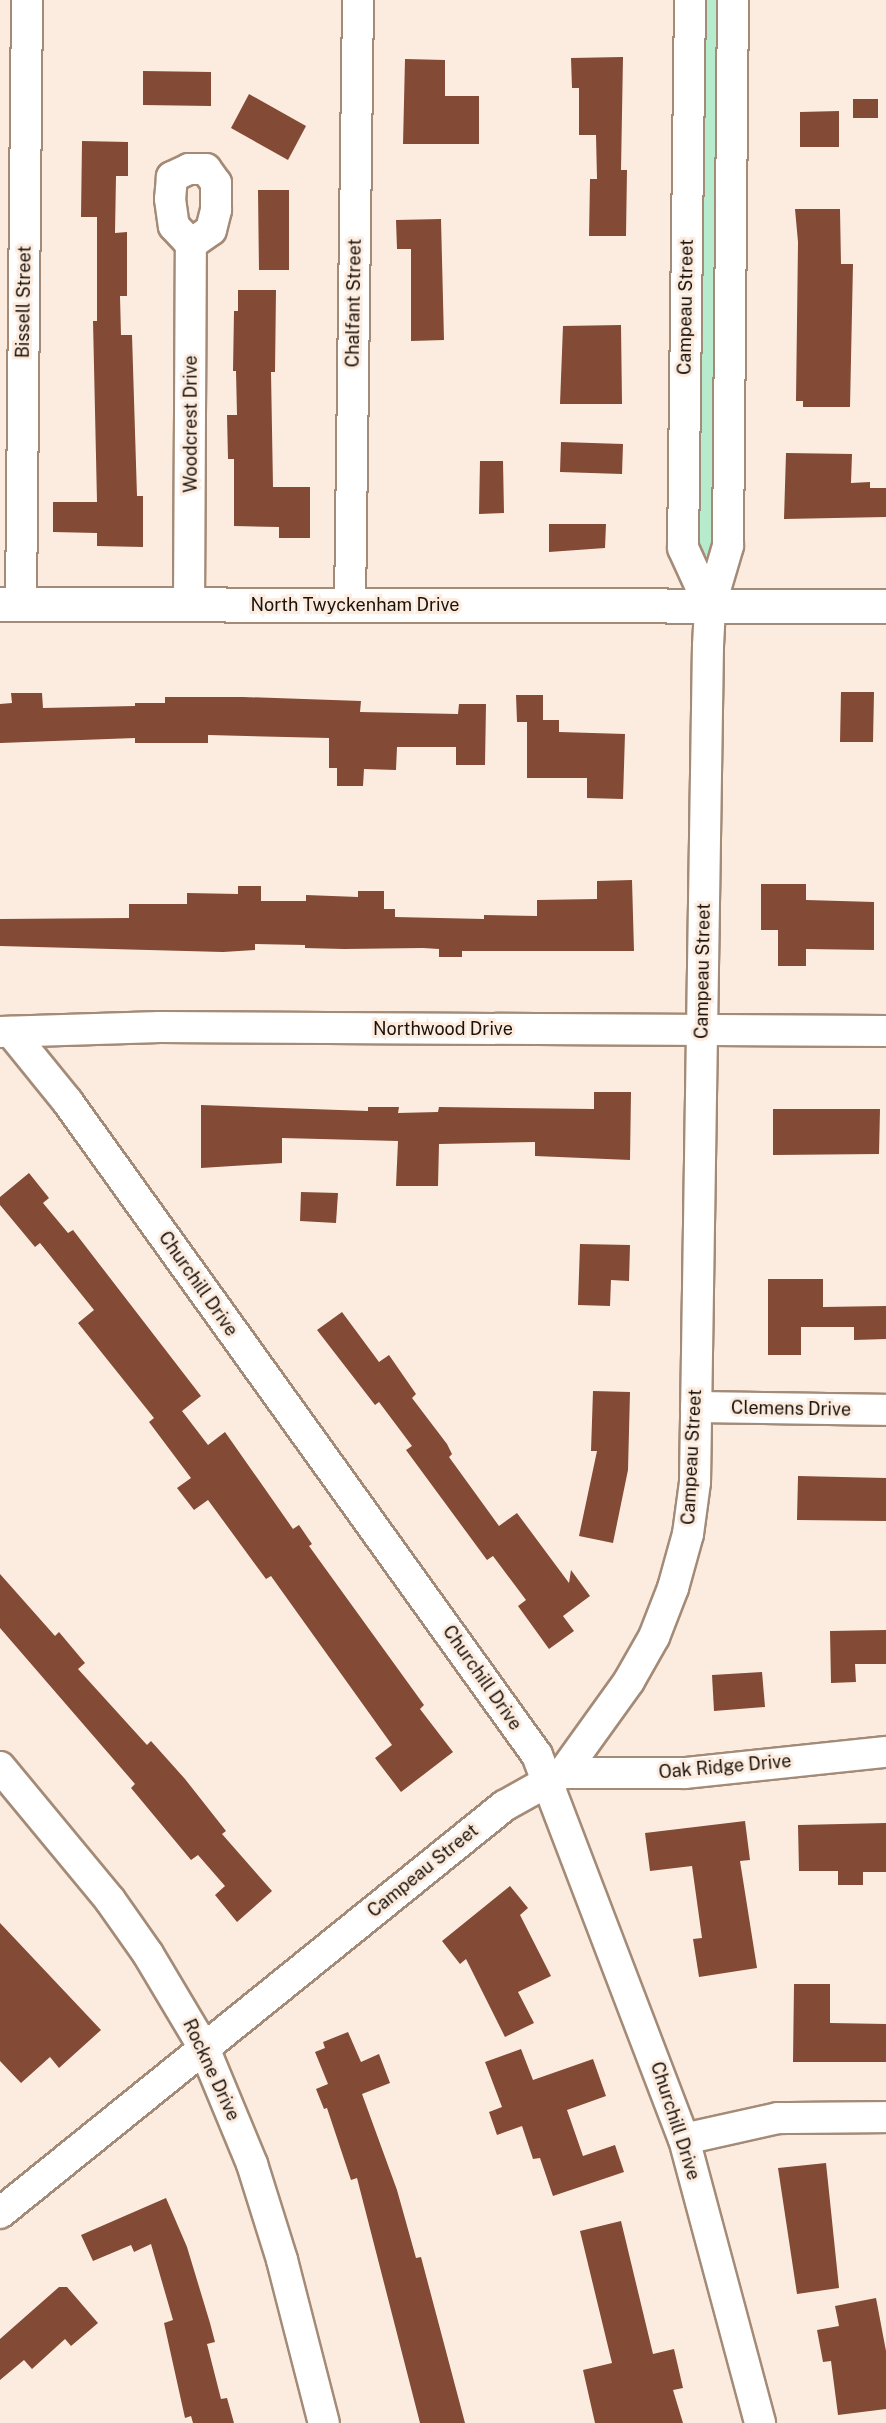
<!DOCTYPE html>
<html>
<head>
<meta charset="utf-8">
<style>
	body { margin:0 }
	#map { position:relative; width:886px; height:2423px; overflow:hidden; background:#fcecdf; font-family:"Public Sans",sans-serif }
	div>[style] { position:absolute }
	.green>* { inset:0; background:#b6eccd }
	.building>* { inset:0; background:#834a35 }
	.roads { filter:drop-shadow(2px 0 #a48b77) drop-shadow(-2px 0 #a48b77) drop-shadow(0 2px #a48b77) drop-shadow(0 -2px #a48b77) }
	.minor>* { height:30px; margin:-15px; padding:0 15px; transform-origin:15px; border-radius:15px; background:#fff }
	.tertiary>* { height:33px; margin:-16.5px; padding:0 16.5px; transform-origin:16.5px; border-radius:16.5px; background:#fff }
	span { translate:-50% -50%; white-space:nowrap; text-align:center; line-height:1.15; -webkit-text-stroke:6px #fcecdf; paint-order:stroke }
	.street-label { font-size:18px; color:#1b120a }
</style>
</head>
<body>
<div id="map">
	<div class="green">
		<i style="clip-path:polygon(703px 0,724px 0,720px 530px,710px 555px,704px 555px,698px 549px)"></i>
	</div>
	<div class="building">
		<i style="clip-path:polygon(623px 57px,621px 170px,627px 170px,626px 236px,589px 236px,590px 179px,597px 179px,596px 135px,579px 135px,579px 88px,572px 88px,571px 58px)"></i>
		<i style="clip-path:polygon(405px 59px,445px 60px,445px 96px,479px 96px,479px 144px,403px 144px)"></i>
		<i style="clip-path:polygon(143px 71px,211px 72px,211px 106px,143px 105px)"></i>
		<i style="clip-path:polygon(249px 94px,306px 126px,288px 160px,231px 128px)"></i>
		<i style="clip-path:polygon(853px 99px,878px 99px,878px 118px,853px 118px)"></i>
		<i style="clip-path:polygon(839px 111px,839px 147px,800px 147px,800px 112px)"></i>
		<i style="clip-path:polygon(82px 141px,128px 142px,128px 176px,116px 176px,115px 233px,127px 232px,127px 296px,120px 296px,121px 335px,132px 335px,137px 496px,143px 496px,143px 547px,97px 546px,97px 533px,53px 532px,53px 502px,97px 502px,93px 321px,97px 321px,97px 217px,81px 217px)"></i>
		<i style="clip-path:polygon(258px 190px,289px 190px,289px 270px,259px 270px)"></i>
		<i style="clip-path:polygon(795px 209px,840px 209px,841px 264px,853px 264px,850px 407px,803px 407px,803px 401px,796px 401px,798px 242px)"></i>
		<i style="clip-path:polygon(441px 219px,444px 340px,411px 341px,411px 249px,397px 249px,396px 220px)"></i>
		<i style="clip-path:polygon(238px 290px,276px 290px,275px 372px,271px 372px,273px 487px,310px 487px,310px 538px,279px 538px,279px 527px,234px 526px,234px 459px,228px 459px,227px 415px,237px 415px,236px 371px,233px 371px,234px 311px,238px 311px)"></i>
		<i style="clip-path:polygon(621px 325px,622px 404px,560px 404px,563px 326px)"></i>
		<i style="clip-path:polygon(561px 442px,623px 444px,622px 474px,560px 472px)"></i>
		<i style="clip-path:polygon(786px 453px,852px 454px,851px 483px,870px 482px,870px 488px,886px 488px,886px 517px,784px 519px)"></i>
		<i style="clip-path:polygon(480px 461px,503px 461px,504px 513px,479px 514px)"></i>
		<i style="clip-path:polygon(549px 524px,606px 524px,605px 548px,549px 552px)"></i>
		<i style="clip-path:polygon(841px 692px,874px 692px,873px 742px,840px 742px)"></i>
		<i style="clip-path:polygon(11px 693px,42px 693px,43px 708px,135px 706px,135px 703px,165px 703px,165px 697px,243px 697px,361px 701px,360px 712px,458px 714px,459px 704px,486px 704px,485px 765px,456px 765px,456px 747px,397px 747px,396px 770px,364px 769px,363px 786px,337px 786px,337px 768px,329px 768px,329px 738px,208px 735px,208px 743px,135px 743px,135px 738px,0 743px,0 704px,12px 703px)"></i>
		<i style="clip-path:polygon(516px 695px,543px 695px,543px 720px,559px 720px,559px 732px,625px 734px,623px 799px,587px 798px,587px 778px,527px 778px,527px 722px,517px 722px)"></i>
		<i style="clip-path:polygon(632px 880px,634px 951px,462px 951px,462px 957px,439px 957px,439px 949px,423px 948px,344px 949px,305px 948px,305px 945px,255px 944px,255px 950px,223px 952px,0 946px,0 919px,129px 918px,129px 904px,187px 904px,187px 893px,238px 894px,238px 886px,261px 886px,261px 901px,306px 901px,306px 895px,358px 897px,358px 891px,384px 891px,384px 909px,395px 909px,395px 917px,484px 919px,484px 915px,537px 916px,537px 900px,597px 899px,597px 881px)"></i>
		<i style="clip-path:polygon(761px 884px,806px 884px,806px 900px,874px 902px,874px 950px,806px 949px,806px 966px,778px 966px,778px 930px,761px 930px)"></i>
		<i style="clip-path:polygon(594px 1092px,631px 1092px,630px 1160px,535px 1156px,535px 1142px,439px 1144px,438px 1186px,396px 1186px,398px 1141px,282px 1138px,282px 1163px,201px 1168px,201px 1105px,368px 1111px,368px 1107px,399px 1107px,398px 1113px,438px 1112px,439px 1107px,594px 1109px)"></i>
		<i style="clip-path:polygon(773px 1109px,880px 1109px,879px 1154px,773px 1155px)"></i>
		<i style="clip-path:polygon(29px 1173px,49px 1198px,43px 1203px,68px 1233px,73px 1230px,201px 1396px,182px 1411px,208px 1445px,225px 1432px,293px 1529px,299px 1525px,312px 1544px,309px 1546px,424px 1705px,420px 1709px,453px 1752px,401px 1792px,375px 1758px,392px 1745px,271px 1576px,266px 1579px,208px 1500px,194px 1510px,177px 1488px,191px 1478px,149px 1422px,154px 1418px,78px 1323px,94px 1310px,40px 1243px,35px 1247px,0 1205px,0 1197px)"></i>
		<i style="clip-path:polygon(301px 1192px,338px 1193px,336px 1223px,300px 1221px)"></i>
		<i style="clip-path:polygon(580px 1244px,630px 1245px,629px 1281px,611px 1280px,610px 1306px,578px 1305px)"></i>
		<i style="clip-path:polygon(768px 1279px,823px 1279px,823px 1307px,886px 1306px,886px 1339px,854px 1340px,854px 1327px,801px 1327px,801px 1355px,768px 1355px)"></i>
		<i style="clip-path:polygon(342px 1312px,379px 1362px,389px 1355px,416px 1394px,412px 1398px,447px 1444px,452px 1454px,449px 1457px,499px 1526px,517px 1513px,569px 1583px,571px 1570px,590px 1596px,563px 1616px,574px 1631px,549px 1649px,518px 1606px,526px 1600px,493px 1556px,487px 1560px,406px 1450px,412px 1446px,379px 1402px,375px 1405px,317px 1330px)"></i>
		<i style="clip-path:polygon(593px 1391px,630px 1392px,628px 1470px,613px 1543px,579px 1536px,597px 1451px,591px 1451px)"></i>
		<i style="clip-path:polygon(798px 1476px,886px 1478px,886px 1521px,797px 1520px)"></i>
		<i style="clip-path:polygon(0 1574px,55px 1636px,59px 1632px,85px 1663px,78px 1669px,147px 1745px,151px 1741px,185px 1779px,226px 1831px,222px 1834px,272px 1891px,237px 1922px,215px 1895px,225px 1886px,198px 1855px,191px 1860px,131px 1788px,135px 1784px,0 1628px)"></i>
		<i style="clip-path:polygon(886px 1630px,886px 1664px,855px 1664px,856px 1682px,831px 1683px,830px 1631px)"></i>
		<i style="clip-path:polygon(762px 1672px,765px 1707px,714px 1711px,712px 1675px)"></i>
		<i style="clip-path:polygon(745px 1821px,750px 1860px,740px 1861px,757px 1968px,699px 1977px,693px 1939px,702px 1938px,692px 1866px,650px 1871px,645px 1833px)"></i>
		<i style="clip-path:polygon(886px 1823px,886px 1872px,863px 1872px,863px 1885px,838px 1885px,838px 1871px,799px 1871px,798px 1825px)"></i>
		<i style="clip-path:polygon(510px 1886px,528px 1908px,520px 1915px,551px 1976px,518px 1992px,534px 2023px,505px 2037px,466px 1959px,460px 1964px,442px 1941px)"></i>
		<i style="clip-path:polygon(0 1923px,101px 2030px,59px 2068px,50px 2057px,21px 2083px,0 2061px)"></i>
		<i style="clip-path:polygon(794px 1984px,830px 1984px,830px 2023px,886px 2024px,886px 2062px,793px 2062px)"></i>
		<i style="clip-path:polygon(348px 2032px,361px 2062px,379px 2054px,390px 2083px,362px 2094px,397px 2190px,416px 2258px,421px 2257px,465px 2423px,420px 2423px,357px 2178px,351px 2180px,327px 2108px,324px 2109px,316px 2089px,328px 2084px,315px 2052px,325px 2048px,323px 2042px)"></i>
		<i style="clip-path:polygon(521px 2049px,533px 2080px,593px 2059px,606px 2096px,567px 2110px,583px 2156px,615px 2145px,624px 2172px,553px 2196px,540px 2158px,533px 2159px,522px 2126px,497px 2135px,489px 2112px,502px 2107px,485px 2062px)"></i>
		<i style="clip-path:polygon(826px 2163px,839px 2288px,797px 2294px,778px 2168px)"></i>
		<i style="clip-path:polygon(166px 2198px,187px 2247px,210px 2323px,215px 2342px,207px 2344px,221px 2399px,227px 2398px,234px 2423px,193px 2423px,191px 2416px,185px 2418px,164px 2323px,173px 2320px,151px 2244px,134px 2252px,131px 2245px,93px 2261px,81px 2235px)"></i>
		<i style="clip-path:polygon(621px 2221px,653px 2354px,674px 2349px,683px 2388px,673px 2390px,683px 2423px,595px 2423px,583px 2370px,612px 2363px,580px 2231px)"></i>
		<i style="clip-path:polygon(59px 2287px,67px 2287px,98px 2323px,71px 2346px,65px 2339px,32px 2369px,24px 2360px,0 2380px,0 2339px)"></i>
		<i style="clip-path:polygon(876px 2298px,886px 2351px,886px 2409px,838px 2415px,831px 2361px,823px 2362px,817px 2330px,839px 2326px,835px 2306px)"></i>
	</div>
	<div class="roads">
		<div class="minor">
			<i style="left:690px;top:0;width:548px;rotate:90.73deg"></i>
			<i style="left:683px;top:548px;width:65px;rotate:65.4deg"></i>
			<i style="left:21px;top:604px;width:604px;rotate:-89.43deg"></i>
			<i style="left:189px;top:605px;width:361px;rotate:-89.7deg"></i>
			<i style="left:191px;top:244px;width:24px;rotate:-35deg"></i>
			<i style="left:211px;top:230px;width:21px;rotate:-76deg"></i>
			<i style="left:216px;top:210px;width:27px;rotate:-90deg"></i>
			<i style="left:216px;top:183px;width:17px;rotate:-126deg"></i>
			<i style="left:206px;top:169px;width:17px;rotate:180deg"></i>
			<i style="left:189px;top:169px;width:19px;rotate:155deg"></i>
			<i style="left:172px;top:177px;width:22px;rotate:95deg"></i>
			<i style="left:170px;top:199px;width:27px;rotate:82deg"></i>
			<i style="left:174px;top:226px;width:25px;rotate:47deg"></i>
			<i style="left:350px;top:605px;width:605px;rotate:-89.24deg"></i>
			<i style="left:0;top:1032px;width:160px;rotate:-1.8deg"></i>
			<i style="left:160px;top:1027px;width:726px;rotate:0.32deg"></i>
			<i style="left:11px;top:1032px;width:89px;rotate:50.9deg"></i>
			<i style="left:67px;top:1101px;width:805px;rotate:54.3deg"></i>
			<i style="left:537px;top:1755px;width:411px;rotate:69.1deg"></i>
			<i style="left:684px;top:2139px;width:294px;rotate:75deg"></i>
			<i style="left:696px;top:1407px;width:190px;rotate:0.9deg"></i>
			<i style="left:0;top:1767px;width:173px;rotate:50.4deg"></i>
			<i style="left:110px;top:1900px;width:66px;rotate:54.9deg"></i>
			<i style="left:148px;top:1954px;width:109px;rotate:59.2deg"></i>
			<i style="left:204px;top:2048px;width:126px;rotate:67.5deg"></i>
			<i style="left:252px;top:2164px;width:101px;rotate:72.6deg"></i>
			<i style="left:282px;top:2260px;width:168px;rotate:75.6deg"></i>
			<i style="left:563px;top:1773px;width:122px"></i>
			<i style="left:685px;top:1773px;width:202px;rotate:-6deg"></i>
			<i style="left:684px;top:2139px;width:96px;rotate:-12.6deg"></i>
			<i style="left:778px;top:2118px;width:108px;rotate:-0.5deg"></i>
			<i style="left:0;top:2213px;width:648px;rotate:-38.92deg"></i>
			<i style="left:504px;top:1806px;width:68px;rotate:-29.2deg"></i>
			<i style="left:563px;top:1773px;width:113px;rotate:-54.3deg"></i>
			<i style="left:629px;top:1681px;width:51px;rotate:-60.4deg"></i>
			<i style="left:654px;top:1637px;width:53px;rotate:-68.8deg"></i>
			<i style="left:673px;top:1588px;width:56px;rotate:-74.5deg"></i>
			<i style="left:688px;top:1534px;width:52px;rotate:-82.3deg"></i>
			<i style="left:695px;top:1482px;width:836px;rotate:-89.11deg"></i>
			<i style="left:708px;top:646px;width:39px;rotate:-87deg"></i>
			<i style="left:710px;top:607px;width:64px;rotate:-73.6deg"></i>
			<i style="left:728px;top:546px;width:546px;rotate:-89.48deg"></i>
		</div>
		<div class="tertiary">
			<i style="left:0;top:604px;width:886px;rotate:0.13deg"></i>
		</div>
	</div>
	<div class="street-label">
		<span style="left:24px;top:302px;rotate:-89deg">Bissell Street</span>
		<span style="left:354px;top:303px;rotate:-89deg">Chalfant Street</span>
		<span style="left:686px;top:307px;rotate:-89deg">Campeau Street</span>
		<span style="left:191px;top:424px;rotate:-90deg">Woodcrest Drive</span>
		<span style="left:355px;top:605px">North Twyckenham Drive</span>
		<span style="left:703px;top:971px;rotate:-89deg">Campeau Street</span>
		<span style="left:443px;top:1029px">Northwood Drive</span>
		<span style="left:198px;top:1284px;rotate:55deg">Churchill Drive</span>
		<span style="left:791px;top:1409px;rotate:1deg">Clemens Drive</span>
		<span style="left:692px;top:1457px;rotate:-87deg">Campeau Street</span>
		<span style="left:482px;top:1678px;rotate:55deg">Churchill Drive</span>
		<span style="left:725px;top:1767px;rotate:-5deg">Oak Ridge Drive</span>
		<span style="left:423px;top:1871px;rotate:-39deg">Campeau Street</span>
		<span style="left:211px;top:2070px;rotate:65deg">Rockne Drive</span>
		<span style="left:675px;top:2121px;rotate:72deg">Churchill Drive</span>
	</div>
</div>
</body>
</html>
